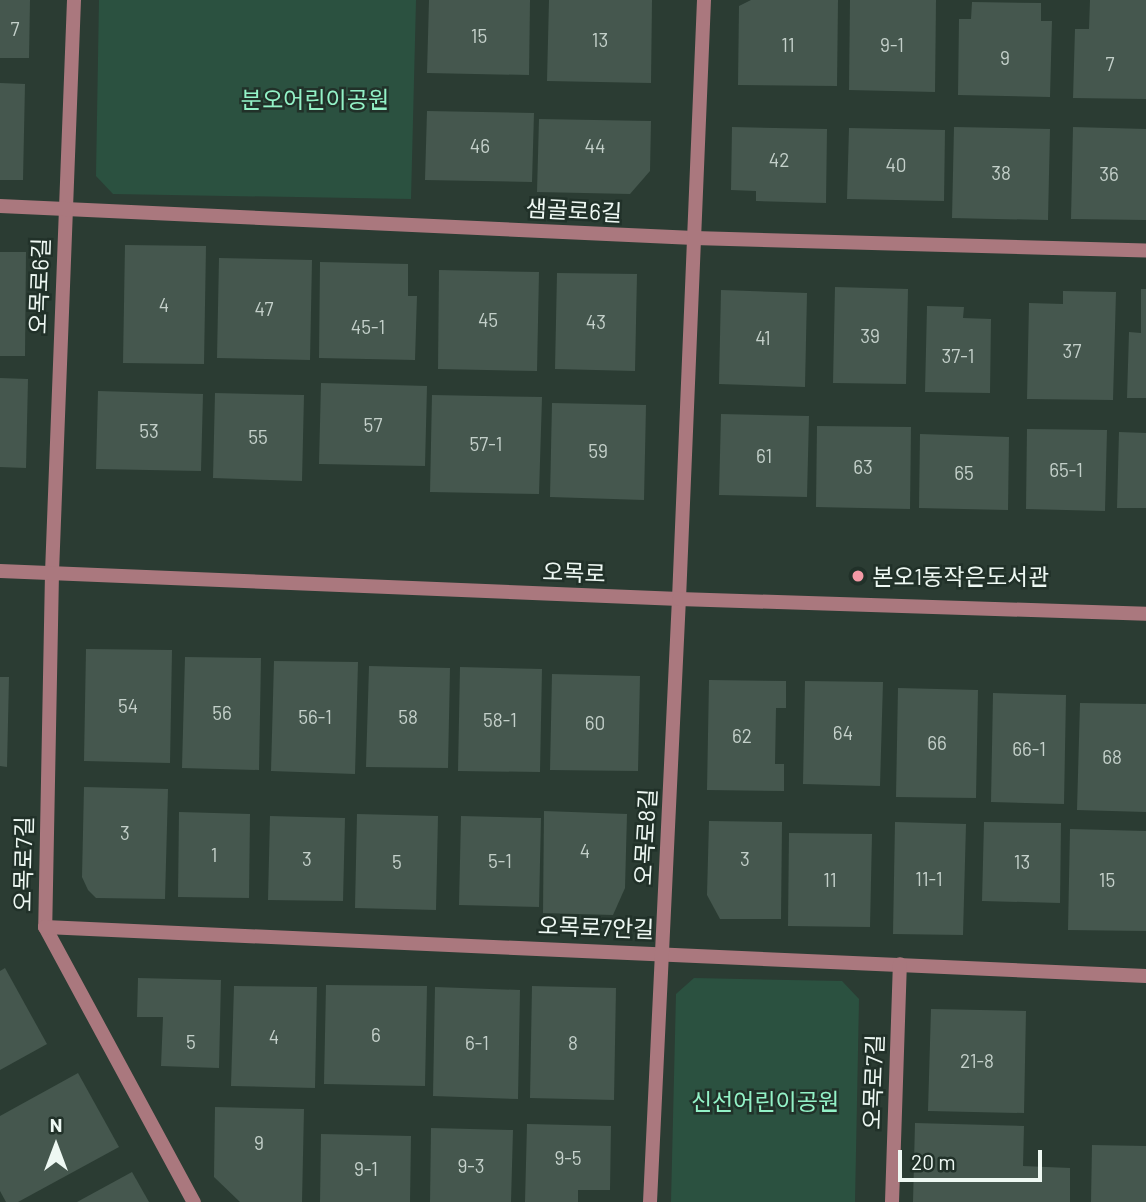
<!DOCTYPE html>
<html>
<head>
<meta charset="utf-8">
<style>
	body { margin:0 }
	#map { position:relative; width:1146px; height:1202px; overflow:hidden; background:#2b3c33; font-family:Barlow,"Noto Sans KR",sans-serif }
	div>[style] { position:absolute }
	.green>* { inset:0; background:#2b5140 }
	.building>* { inset:0; background:#45574e }
	.minor>* { height:14px; margin:-7px; padding:0 7px; transform-origin:7px; border-radius:7px; background:#aa787e }
	.tertiary>* { height:14px; margin:-7px; padding:0 7px; transform-origin:7px; border-radius:7px; background:#aa787e }
	.dots>* { width:19px; height:19px; translate:-50% -50%; box-sizing:border-box; border:4px solid #213129; border-radius:50% }
	span { translate:-50% -50%; white-space:nowrap; text-align:center; line-height:1.15; -webkit-text-stroke:5px #213129; paint-order:stroke }
	.number-label { font-size:19px; color:#c4d0ca }
	.number-label span { -webkit-text-stroke-width:0 }
	.park-label { font-size:23px; color:#93f2c7 }
	.street-label { font-size:23px; color:#eef8f3 }
	.poi-label { font-size:23px; color:#eef8f3 }
	.left { translate:0 -50%; text-align:left }
	.north { position:absolute; left:21px; top:1111px; width:70px; height:70px; -webkit-text-stroke:5px #213129; paint-order:stroke; rotate:0deg; font-size:19px; font-weight:700; line-height:28px; text-align:center; color:#eef8f3 }
	.north::after { content:''; display:block; margin:auto; width:24px; height:32px; background:#eef8f3; clip-path:polygon(50% 0,100% 100%,50% 72%,0 100%) }
	.scale { position:absolute; left:898px; top:1150px; width:144px; height:32px; box-sizing:border-box; border:4px solid #eef8f3; border-top:0; padding-left:9px; font-size:21px; line-height:24px; white-space:nowrap; color:#eef8f3; -webkit-text-stroke:5px #213129; paint-order:stroke }
</style>
</head>
<body>
<div id="map">
	<div class="green">
		<i style="clip-path:polygon(99px 0,416px 0,411px 199px,113px 194px,96px 176px)"></i>
		<i style="clip-path:polygon(694px 978px,842px 981px,859px 999px,855px 1202px,671px 1202px,676px 994px)"></i>
	</div>
	<div class="building">
		<i style="clip-path:polygon(0 0,30px 0,29px 58px,0 58px)"></i>
		<i style="clip-path:polygon(429px 0,530px 0,529px 75px,427px 73px)"></i>
		<i style="clip-path:polygon(549px 0,652px 0,651px 83px,547px 81px)"></i>
		<i style="clip-path:polygon(751px 0,838px 0,837px 86px,738px 85px,739px 6px)"></i>
		<i style="clip-path:polygon(850px 0,936px 0,935px 92px,849px 90px)"></i>
		<i style="clip-path:polygon(1090px 0,1146px 0,1146px 99px,1073px 98px,1075px 29px,1089px 29px)"></i>
		<i style="clip-path:polygon(972px 2px,1041px 3px,1041px 21px,1052px 21px,1050px 97px,958px 95px,959px 19px,971px 19px)"></i>
		<i style="clip-path:polygon(0 83px,25px 84px,23px 180px,0 180px)"></i>
		<i style="clip-path:polygon(427px 111px,534px 113px,532px 182px,425px 180px)"></i>
		<i style="clip-path:polygon(539px 119px,651px 121px,650px 171px,630px 194px,537px 192px)"></i>
		<i style="clip-path:polygon(732px 127px,827px 129px,826px 203px,756px 201px,756px 191px,731px 190px)"></i>
		<i style="clip-path:polygon(954px 127px,1050px 129px,1048px 220px,952px 218px)"></i>
		<i style="clip-path:polygon(1073px 127px,1146px 129px,1146px 220px,1071px 219px)"></i>
		<i style="clip-path:polygon(849px 128px,945px 130px,944px 201px,847px 199px)"></i>
		<i style="clip-path:polygon(125px 245px,206px 246px,204px 364px,123px 363px)"></i>
		<i style="clip-path:polygon(0 252px,26px 252px,25px 356px,0 356px)"></i>
		<i style="clip-path:polygon(219px 258px,312px 260px,310px 360px,217px 358px)"></i>
		<i style="clip-path:polygon(320px 262px,408px 264px,408px 296px,417px 296px,415px 360px,319px 358px)"></i>
		<i style="clip-path:polygon(439px 270px,539px 272px,537px 371px,438px 369px)"></i>
		<i style="clip-path:polygon(557px 273px,637px 274px,635px 371px,555px 369px)"></i>
		<i style="clip-path:polygon(835px 287px,908px 289px,906px 384px,833px 383px)"></i>
		<i style="clip-path:polygon(1141px 289px,1146px 289px,1146px 398px,1127px 398px,1129px 332px,1141px 333px)"></i>
		<i style="clip-path:polygon(721px 290px,807px 293px,805px 387px,719px 384px)"></i>
		<i style="clip-path:polygon(1063px 291px,1116px 292px,1113px 400px,1027px 399px,1029px 303px,1063px 304px)"></i>
		<i style="clip-path:polygon(927px 306px,964px 307px,963px 318px,991px 319px,990px 393px,925px 392px)"></i>
		<i style="clip-path:polygon(0 378px,28px 379px,26px 468px,0 467px)"></i>
		<i style="clip-path:polygon(321px 383px,427px 386px,425px 466px,319px 464px)"></i>
		<i style="clip-path:polygon(98px 391px,203px 394px,201px 471px,96px 469px)"></i>
		<i style="clip-path:polygon(215px 393px,304px 395px,302px 481px,213px 478px)"></i>
		<i style="clip-path:polygon(432px 395px,542px 397px,539px 494px,430px 492px)"></i>
		<i style="clip-path:polygon(552px 403px,646px 405px,644px 500px,550px 497px)"></i>
		<i style="clip-path:polygon(721px 414px,809px 416px,807px 497px,719px 495px)"></i>
		<i style="clip-path:polygon(817px 426px,911px 427px,910px 509px,816px 507px)"></i>
		<i style="clip-path:polygon(1027px 429px,1107px 430px,1105px 511px,1026px 509px)"></i>
		<i style="clip-path:polygon(1119px 432px,1146px 433px,1146px 508px,1117px 508px)"></i>
		<i style="clip-path:polygon(920px 434px,1009px 437px,1008px 510px,919px 508px)"></i>
		<i style="clip-path:polygon(86px 649px,172px 650px,170px 763px,84px 761px)"></i>
		<i style="clip-path:polygon(185px 657px,261px 658px,259px 770px,182px 768px)"></i>
		<i style="clip-path:polygon(274px 661px,358px 662px,355px 774px,271px 771px)"></i>
		<i style="clip-path:polygon(369px 666px,450px 668px,448px 768px,366px 767px)"></i>
		<i style="clip-path:polygon(460px 667px,542px 669px,540px 772px,458px 771px)"></i>
		<i style="clip-path:polygon(552px 674px,640px 676px,638px 771px,550px 770px)"></i>
		<i style="clip-path:polygon(0 677px,9px 677px,7px 767px,0 766px)"></i>
		<i style="clip-path:polygon(709px 680px,786px 681px,786px 708px,776px 708px,775px 764px,784px 764px,784px 791px,707px 790px)"></i>
		<i style="clip-path:polygon(805px 681px,883px 682px,880px 786px,803px 784px)"></i>
		<i style="clip-path:polygon(898px 688px,978px 690px,976px 798px,896px 797px)"></i>
		<i style="clip-path:polygon(993px 693px,1066px 695px,1064px 804px,991px 802px)"></i>
		<i style="clip-path:polygon(1080px 703px,1146px 704px,1146px 812px,1077px 810px)"></i>
		<i style="clip-path:polygon(84px 787px,168px 789px,165px 899px,96px 898px,88px 890px,82px 877px)"></i>
		<i style="clip-path:polygon(544px 811px,627px 814px,625px 888px,613px 915px,543px 913px)"></i>
		<i style="clip-path:polygon(179px 812px,250px 814px,249px 898px,178px 897px)"></i>
		<i style="clip-path:polygon(357px 814px,438px 816px,436px 910px,355px 908px)"></i>
		<i style="clip-path:polygon(270px 816px,345px 818px,343px 901px,268px 900px)"></i>
		<i style="clip-path:polygon(461px 816px,541px 818px,539px 907px,459px 905px)"></i>
		<i style="clip-path:polygon(709px 821px,782px 822px,781px 919px,720px 919px,707px 895px)"></i>
		<i style="clip-path:polygon(895px 822px,966px 824px,963px 935px,893px 934px)"></i>
		<i style="clip-path:polygon(984px 822px,1061px 823px,1060px 903px,982px 901px)"></i>
		<i style="clip-path:polygon(1070px 829px,1146px 831px,1146px 931px,1068px 930px)"></i>
		<i style="clip-path:polygon(789px 833px,872px 834px,870px 927px,788px 926px)"></i>
		<i style="clip-path:polygon(5px 968px,47px 1044px,0 1070px,0 971px)"></i>
		<i style="clip-path:polygon(138px 978px,221px 980px,219px 1068px,161px 1066px,163px 1017px,137px 1017px)"></i>
		<i style="clip-path:polygon(326px 985px,427px 986px,425px 1086px,324px 1084px)"></i>
		<i style="clip-path:polygon(234px 986px,317px 987px,315px 1088px,231px 1086px)"></i>
		<i style="clip-path:polygon(532px 986px,616px 988px,614px 1100px,530px 1098px)"></i>
		<i style="clip-path:polygon(435px 987px,520px 990px,518px 1099px,433px 1096px)"></i>
		<i style="clip-path:polygon(931px 1009px,1026px 1011px,1024px 1113px,928px 1111px)"></i>
		<i style="clip-path:polygon(78px 1073px,119px 1147px,18px 1202px,6px 1202px,0 1191px,0 1116px)"></i>
		<i style="clip-path:polygon(215px 1107px,304px 1109px,302px 1202px,240px 1202px,214px 1177px)"></i>
		<i style="clip-path:polygon(915px 1123px,1024px 1126px,1023px 1166px,1070px 1168px,1070px 1202px,913px 1202px)"></i>
		<i style="clip-path:polygon(527px 1124px,611px 1126px,610px 1190px,578px 1190px,578px 1202px,525px 1202px)"></i>
		<i style="clip-path:polygon(431px 1128px,513px 1130px,511px 1202px,430px 1202px)"></i>
		<i style="clip-path:polygon(321px 1134px,411px 1136px,410px 1202px,320px 1202px)"></i>
		<i style="clip-path:polygon(1092px 1145px,1146px 1146px,1146px 1202px,1091px 1202px)"></i>
		<i style="clip-path:polygon(132px 1172px,149px 1202px,77px 1202px)"></i>
	</div>
	<div class="minor">
		<i style="left:74px;top:0;width:573px;rotate:92.2deg"></i>
		<i style="left:52px;top:573px;width:354px;rotate:91.1deg"></i>
		<i style="left:45px;top:927px;width:313px;rotate:61.6deg"></i>
		<i style="left:0;top:206px;width:695px;rotate:2.64deg"></i>
		<i style="left:694px;top:238px;width:452px;rotate:1.6deg"></i>
		<i style="left:45px;top:927px;width:1102px;rotate:2.55deg"></i>
		<i style="left:650px;top:1202px;width:604px;rotate:-87.25deg"></i>
		<i style="left:679px;top:599px;width:600px;rotate:-87.61deg"></i>
		<i style="left:892px;top:1202px;width:238px;rotate:-88.1deg"></i>
	</div>
	<div class="tertiary">
		<i style="left:0;top:571px;width:680px;rotate:2.36deg"></i>
		<i style="left:679px;top:599px;width:467px;rotate:1.8deg"></i>
	</div>
	<div class="dots">
		<i style="left:858px;top:576px;background:#f49aa6"></i>
	</div>
	<div class="number-label">
		<span style="left:15px;top:29px">7</span>
		<span style="left:479px;top:36px">15</span>
		<span style="left:600px;top:40px">13</span>
		<span style="left:788px;top:45px">11</span>
		<span style="left:892px;top:45px">9-1</span>
		<span style="left:1005px;top:58px">9</span>
		<span style="left:1110px;top:64px">7</span>
		<span style="left:480px;top:146px">46</span>
		<span style="left:595px;top:146px">44</span>
		<span style="left:779px;top:160px">42</span>
		<span style="left:896px;top:165px">40</span>
		<span style="left:1001px;top:173px">38</span>
		<span style="left:1109px;top:174px">36</span>
		<span style="left:164px;top:305px">4</span>
		<span style="left:264px;top:309px">47</span>
		<span style="left:488px;top:320px">45</span>
		<span style="left:596px;top:322px">43</span>
		<span style="left:368px;top:327px">45-1</span>
		<span style="left:870px;top:336px">39</span>
		<span style="left:763px;top:338px">41</span>
		<span style="left:1072px;top:351px">37</span>
		<span style="left:958px;top:356px">37-1</span>
		<span style="left:373px;top:425px">57</span>
		<span style="left:149px;top:431px">53</span>
		<span style="left:258px;top:437px">55</span>
		<span style="left:486px;top:444px">57-1</span>
		<span style="left:598px;top:451px">59</span>
		<span style="left:764px;top:456px">61</span>
		<span style="left:863px;top:467px">63</span>
		<span style="left:1066px;top:470px">65-1</span>
		<span style="left:964px;top:473px">65</span>
		<span style="left:128px;top:706px">54</span>
		<span style="left:222px;top:713px">56</span>
		<span style="left:315px;top:717px">56-1</span>
		<span style="left:408px;top:717px">58</span>
		<span style="left:500px;top:720px">58-1</span>
		<span style="left:595px;top:723px">60</span>
		<span style="left:843px;top:733px">64</span>
		<span style="left:742px;top:736px">62</span>
		<span style="left:937px;top:743px">66</span>
		<span style="left:1029px;top:749px">66-1</span>
		<span style="left:1112px;top:757px">68</span>
		<span style="left:125px;top:833px">3</span>
		<span style="left:585px;top:851px">4</span>
		<span style="left:214px;top:855px">1</span>
		<span style="left:307px;top:859px">3</span>
		<span style="left:745px;top:859px">3</span>
		<span style="left:500px;top:861px">5-1</span>
		<span style="left:397px;top:862px">5</span>
		<span style="left:1022px;top:862px">13</span>
		<span style="left:929px;top:879px">11-1</span>
		<span style="left:830px;top:880px">11</span>
		<span style="left:1107px;top:880px">15</span>
		<span style="left:376px;top:1035px">6</span>
		<span style="left:274px;top:1037px">4</span>
		<span style="left:191px;top:1042px">5</span>
		<span style="left:477px;top:1043px">6-1</span>
		<span style="left:573px;top:1043px">8</span>
		<span style="left:977px;top:1061px">21-8</span>
		<span style="left:259px;top:1143px">9</span>
		<span style="left:568px;top:1158px">9-5</span>
		<span style="left:471px;top:1166px">9-3</span>
		<span style="left:366px;top:1169px">9-1</span>
	</div>
	<div class="park-label">
		<span style="left:315px;top:99px">분오어린이공원</span>
		<span style="left:765px;top:1101px">신선어린이공원</span>
	</div>
	<div class="street-label">
		<span style="left:574px;top:210px;rotate:3deg">샘골로6길</span>
		<span style="left:39px;top:286px;rotate:-88deg">오목로6길</span>
		<span style="left:574px;top:572px;rotate:2deg">오목로</span>
		<span style="left:645px;top:837px;rotate:-87deg">오목로8길</span>
		<span style="left:23px;top:864px;rotate:-89deg">오목로7길</span>
		<span style="left:596px;top:927px;rotate:2deg">오목로7안길</span>
		<span style="left:873px;top:1082px;rotate:-88deg">오목로7길</span>
	</div>
	<div class="poi-label">
		<span class="left" style="left:872px;top:576px">본오1동작은도서관</span>
	</div>
	<div class="north">N</div>
	<div class="scale">20 m</div>
</div>
</body>
</html>
